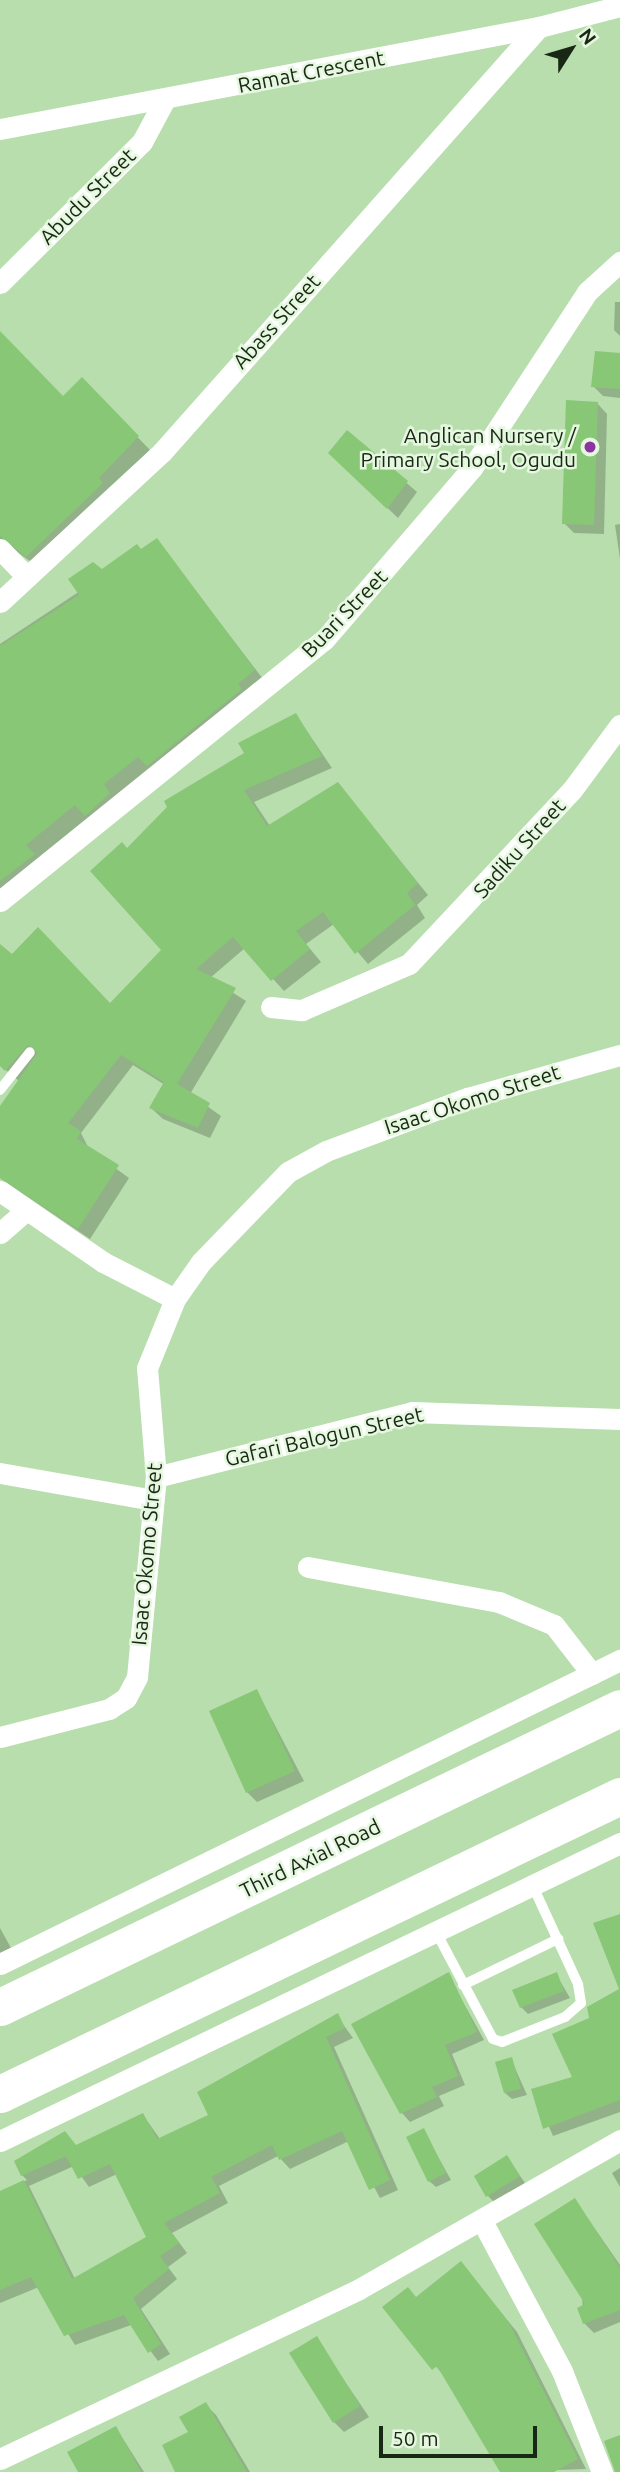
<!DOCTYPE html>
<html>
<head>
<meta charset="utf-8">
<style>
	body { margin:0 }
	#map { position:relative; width:620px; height:2472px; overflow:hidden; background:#b7deac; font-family:Ubuntu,sans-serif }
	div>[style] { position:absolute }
	.shadow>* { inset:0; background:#0003 }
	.building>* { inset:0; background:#88c776 }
	.lane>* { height:10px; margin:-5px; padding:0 5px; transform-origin:5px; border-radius:5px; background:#fff }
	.street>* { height:21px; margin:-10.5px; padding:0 10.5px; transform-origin:10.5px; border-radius:10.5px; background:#fff }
	.highway>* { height:37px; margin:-18.5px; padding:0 18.5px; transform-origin:18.5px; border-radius:18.5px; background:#fff }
	.dots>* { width:19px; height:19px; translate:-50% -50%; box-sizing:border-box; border:4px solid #e5f8df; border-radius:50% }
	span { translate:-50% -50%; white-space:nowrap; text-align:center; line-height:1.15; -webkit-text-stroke:5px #e5f8df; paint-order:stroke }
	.street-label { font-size:21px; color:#192815 }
	.poi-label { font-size:21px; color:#192815 }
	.right { translate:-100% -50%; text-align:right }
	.north { position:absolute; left:536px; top:14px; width:70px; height:70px; -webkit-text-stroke:5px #e5f8df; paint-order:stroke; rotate:53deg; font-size:19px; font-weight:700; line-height:28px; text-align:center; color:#192815 }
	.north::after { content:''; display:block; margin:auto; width:24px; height:32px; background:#192815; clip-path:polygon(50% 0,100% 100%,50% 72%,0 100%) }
	.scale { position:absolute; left:379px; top:2426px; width:158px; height:32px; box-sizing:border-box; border:4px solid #192815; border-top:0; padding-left:9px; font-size:21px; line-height:24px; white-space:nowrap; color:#192815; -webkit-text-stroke:5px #e5f8df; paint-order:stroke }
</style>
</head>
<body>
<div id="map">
	<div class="shadow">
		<i style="clip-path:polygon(615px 302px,620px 302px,620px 336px,614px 330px)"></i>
		<i style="clip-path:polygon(0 334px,63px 398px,82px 380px,150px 450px,40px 568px,0 540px)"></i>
		<i style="clip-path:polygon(620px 355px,620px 398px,603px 396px,593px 386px)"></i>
		<i style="clip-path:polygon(597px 403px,607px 414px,604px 534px,574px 533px,564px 523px)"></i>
		<i style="clip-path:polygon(348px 432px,417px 492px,398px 518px,330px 453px)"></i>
		<i style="clip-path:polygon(620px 524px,620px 559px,615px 525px)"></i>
		<i style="clip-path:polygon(157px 540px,266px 683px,0 899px,0 644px)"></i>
		<i style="clip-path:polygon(296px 715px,332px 768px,254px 802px,270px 826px,337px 784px,428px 895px,417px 905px,425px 918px,368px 964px,334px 924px,306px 944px,321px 962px,284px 991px,245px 948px,210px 978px,246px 1001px,190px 1094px,221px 1116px,210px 1138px,163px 1119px,151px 1108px,165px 1085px,133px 1065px,81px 1133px,89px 1149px,129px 1178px,90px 1239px,0 1178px,8px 1168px,0 1162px,0 1109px,19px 1081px,0 1065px,0 950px,110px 1005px,164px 950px,127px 850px)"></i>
		<i style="clip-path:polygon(257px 1691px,304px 1781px,257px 1802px,247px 1792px)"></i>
		<i style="clip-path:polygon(0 1928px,11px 1948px,0 1953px)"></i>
		<i style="clip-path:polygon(556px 1974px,570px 1998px,528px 2014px,521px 2007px)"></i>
		<i style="clip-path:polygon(448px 1975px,484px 2040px,452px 2054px,465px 2085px,439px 2096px,444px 2106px,410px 2122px,402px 2113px)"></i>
		<i style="clip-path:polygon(620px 1990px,620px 2112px,553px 2136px,533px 2090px,574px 2078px,591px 2019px)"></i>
		<i style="clip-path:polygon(evenodd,337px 2016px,353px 2038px,334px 2047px,398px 2190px,380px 2198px,349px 2141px,290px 2169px,278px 2156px,219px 2186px,228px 2203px,172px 2233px,187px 2253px,168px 2267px,177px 2279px,141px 2309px,170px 2354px,158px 2361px,131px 2325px,75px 2345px,39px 2287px,0 2303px,0 2193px,27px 2180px,22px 2175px,143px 2115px,160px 2139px,210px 2116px,337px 2016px,74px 2166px,89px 2187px,117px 2174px,148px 2238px,75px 2279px,29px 2186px,74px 2166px)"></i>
		<i style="clip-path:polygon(511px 2059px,527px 2095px,512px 2099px,505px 2093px)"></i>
		<i style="clip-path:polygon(423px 2130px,451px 2180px,436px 2187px,429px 2181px)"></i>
		<i style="clip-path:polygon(507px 2157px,525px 2183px,494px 2202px,488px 2196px)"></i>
		<i style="clip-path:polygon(620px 2168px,620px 2187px,612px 2173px)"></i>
		<i style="clip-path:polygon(575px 2200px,620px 2265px,620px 2322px,594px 2333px,584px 2323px)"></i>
		<i style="clip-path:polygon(461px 2264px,517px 2332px,586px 2469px,502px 2472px,445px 2377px,385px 2307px,417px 2299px)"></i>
		<i style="clip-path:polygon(316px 2339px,369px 2417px,344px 2432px,334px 2422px)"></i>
		<i style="clip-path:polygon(205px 2404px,216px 2415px,250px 2472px,177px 2472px)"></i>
		<i style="clip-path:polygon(116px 2428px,144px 2472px,81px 2472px)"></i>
	</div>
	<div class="building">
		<i style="clip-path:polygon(0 331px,63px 396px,82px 377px,139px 436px,99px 478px,103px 483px,26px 557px,0 536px)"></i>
		<i style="clip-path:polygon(595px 351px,620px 353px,620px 389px,591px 387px)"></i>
		<i style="clip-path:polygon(566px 400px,598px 402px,594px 525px,562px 524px)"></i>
		<i style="clip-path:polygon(347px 430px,408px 481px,387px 509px,328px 453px)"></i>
		<i style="clip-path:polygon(157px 538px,255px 670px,238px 684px,242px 689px,147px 766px,138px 757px,104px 784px,110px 793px,85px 816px,75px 805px,26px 845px,35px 854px,0 881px,0 646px,79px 595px,68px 579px,93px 562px,102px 569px,137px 544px,141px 549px)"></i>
		<i style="clip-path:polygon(296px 713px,322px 756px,244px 790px,267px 826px,338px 782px,418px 883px,407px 893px,415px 905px,355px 954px,323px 912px,296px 931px,310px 949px,271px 981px,233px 937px,196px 969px,236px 988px,177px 1084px,210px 1103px,198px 1128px,149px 1108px,164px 1082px,121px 1055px,68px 1123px,81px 1131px,77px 1139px,119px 1165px,78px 1229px,0 1178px,0 1106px,38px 1052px,28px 1045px,5px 1071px,0 1066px,0 944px,12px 954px,38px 927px,110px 1003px,161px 950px,90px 871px,122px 842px,127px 848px,167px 807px,164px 801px,244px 753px,238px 743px)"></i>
		<i style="clip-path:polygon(257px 1689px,295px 1771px,246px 1793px,209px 1711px)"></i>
		<i style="clip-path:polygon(620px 1914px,620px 2100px,543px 2129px,531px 2089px,572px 2077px,552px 2034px,589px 2018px,587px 2007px,619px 1989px,593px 1923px)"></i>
		<i style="clip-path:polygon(449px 1972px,477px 2032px,445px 2045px,458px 2076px,432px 2087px,437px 2097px,400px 2114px,351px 2024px)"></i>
		<i style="clip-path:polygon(557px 1972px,564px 1991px,520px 2008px,512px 1990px)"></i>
		<i style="clip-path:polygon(338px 2013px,345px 2028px,326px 2037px,390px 2180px,369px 2190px,342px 2131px,279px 2160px,272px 2145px,211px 2177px,220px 2193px,164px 2223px,179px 2243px,160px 2256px,169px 2269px,133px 2298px,161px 2344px,148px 2353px,124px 2315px,64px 2336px,31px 2277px,0 2290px,0 2191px,24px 2180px,72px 2279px,146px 2237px,110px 2164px,78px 2179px,66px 2156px,21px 2176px,14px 2161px,65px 2131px,76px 2145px,143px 2113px,157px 2139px,208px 2115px,197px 2092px)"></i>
		<i style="clip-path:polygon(512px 2057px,521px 2089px,504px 2093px,495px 2062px)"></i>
		<i style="clip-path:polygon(424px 2128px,446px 2173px,428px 2182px,406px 2137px)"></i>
		<i style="clip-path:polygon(507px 2155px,520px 2176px,486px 2197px,474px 2176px)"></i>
		<i style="clip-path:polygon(575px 2198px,620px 2268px,620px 2310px,583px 2324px,577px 2308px,585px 2304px,534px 2224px)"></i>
		<i style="clip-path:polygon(461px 2261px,508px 2321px,578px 2459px,554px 2472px,500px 2472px,437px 2366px,432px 2370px,382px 2307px,408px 2287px,416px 2297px)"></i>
		<i style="clip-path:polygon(317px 2336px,360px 2406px,333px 2423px,289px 2353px)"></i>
		<i style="clip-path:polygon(206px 2402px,247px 2472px,175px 2472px,162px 2445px,188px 2432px,179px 2417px)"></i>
		<i style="clip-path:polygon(116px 2426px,141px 2472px,78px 2472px,67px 2452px)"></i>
		<i style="clip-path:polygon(620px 2435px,620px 2472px,615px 2472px,604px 2441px)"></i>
	</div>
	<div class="lane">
		<i style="left:0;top:1090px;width:48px;rotate:-51.7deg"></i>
		<i style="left:435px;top:1930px;width:123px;rotate:62deg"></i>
		<i style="left:493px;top:2039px;width:9px;rotate:18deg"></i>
		<i style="left:502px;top:2042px;width:68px;rotate:-21.6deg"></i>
		<i style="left:565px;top:2017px;width:21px;rotate:-41deg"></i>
		<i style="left:581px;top:2003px;width:19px;rotate:-99deg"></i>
		<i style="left:578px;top:1984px;width:110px;rotate:-114.7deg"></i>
		<i style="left:463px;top:1985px;width:106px;rotate:-25.8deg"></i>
	</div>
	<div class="street">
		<i style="left:0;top:129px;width:549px;rotate:-10.72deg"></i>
		<i style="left:539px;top:27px;width:84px;rotate:-14.5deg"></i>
		<i style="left:0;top:283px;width:200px;rotate:-44.8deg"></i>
		<i style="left:142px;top:142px;width:47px;rotate:-61.8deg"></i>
		<i style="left:0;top:549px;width:39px;rotate:46deg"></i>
		<i style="left:0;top:602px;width:221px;rotate:-42.8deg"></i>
		<i style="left:162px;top:452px;width:568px;rotate:-48.43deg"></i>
		<i style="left:0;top:901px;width:416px;rotate:-38.9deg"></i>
		<i style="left:324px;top:640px;width:227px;rotate:-49.3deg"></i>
		<i style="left:472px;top:468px;width:210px;rotate:-56.8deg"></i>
		<i style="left:587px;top:292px;width:45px;rotate:-42.3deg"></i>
		<i style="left:271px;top:1007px;width:31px;rotate:6deg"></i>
		<i style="left:302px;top:1010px;width:116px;rotate:-23.3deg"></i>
		<i style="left:409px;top:964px;width:238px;rotate:-46.9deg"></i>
		<i style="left:572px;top:790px;width:81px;rotate:-53.6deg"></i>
		<i style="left:0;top:1191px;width:125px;rotate:34.6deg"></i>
		<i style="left:103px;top:1262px;width:81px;rotate:27.2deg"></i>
		<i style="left:0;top:1233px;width:33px;rotate:-41deg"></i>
		<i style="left:0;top:1473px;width:155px;rotate:10deg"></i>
		<i style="left:156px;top:1477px;width:264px;rotate:-14.2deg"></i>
		<i style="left:412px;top:1412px;width:208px;rotate:1.9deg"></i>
		<i style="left:308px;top:1567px;width:194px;rotate:10.4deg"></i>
		<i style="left:499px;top:1602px;width:60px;rotate:22.7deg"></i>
		<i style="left:554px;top:1625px;width:62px;rotate:52.2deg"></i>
		<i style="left:0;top:1737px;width:113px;rotate:-14.4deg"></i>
		<i style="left:109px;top:1709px;width:20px;rotate:-33deg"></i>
		<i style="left:126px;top:1698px;width:24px;rotate:-62deg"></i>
		<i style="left:137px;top:1677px;width:201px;rotate:-84.6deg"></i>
		<i style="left:156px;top:1477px;width:109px;rotate:-94.7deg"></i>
		<i style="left:147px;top:1368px;width:74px;rotate:-67.9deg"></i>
		<i style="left:175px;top:1299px;width:45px;rotate:-54.9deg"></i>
		<i style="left:201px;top:1262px;width:125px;rotate:-46deg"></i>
		<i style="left:288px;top:1172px;width:43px;rotate:-28.9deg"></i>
		<i style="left:326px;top:1151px;width:151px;rotate:-20.6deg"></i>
		<i style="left:467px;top:1098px;width:159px;rotate:-15.7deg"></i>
		<i style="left:0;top:1964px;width:691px;rotate:-26.12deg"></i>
		<i style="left:0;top:2141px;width:688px;rotate:-25.67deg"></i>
		<i style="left:482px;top:2221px;width:170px;rotate:61.9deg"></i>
		<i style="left:562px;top:2371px;width:109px;rotate:68.4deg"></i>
		<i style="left:0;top:2459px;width:397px;rotate:-25.3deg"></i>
		<i style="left:359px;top:2289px;width:301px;rotate:-29.7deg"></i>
	</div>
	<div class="highway">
		<i style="left:0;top:2007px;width:688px;rotate:-25.75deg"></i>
		<i style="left:0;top:2094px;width:688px;rotate:-25.67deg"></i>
	</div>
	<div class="dots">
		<i style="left:590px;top:447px;background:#8c35a1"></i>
	</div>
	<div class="street-label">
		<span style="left:311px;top:71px;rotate:-11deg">Ramat Crescent</span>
		<span style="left:87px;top:196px;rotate:-45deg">Abudu Street</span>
		<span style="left:276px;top:321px;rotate:-48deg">Abass Street</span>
		<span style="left:344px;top:613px;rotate:-46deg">Buari Street</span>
		<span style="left:519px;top:848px;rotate:-48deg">Sadiku Street</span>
		<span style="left:472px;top:1099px;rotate:-18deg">Isaac Okomo Street</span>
		<span style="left:324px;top:1436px;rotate:-13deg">Gafari Balogun Street</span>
		<span style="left:146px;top:1554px;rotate:-85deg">Isaac Okomo Street</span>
		<span style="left:310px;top:1858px;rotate:-26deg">Third Axial Road</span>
	</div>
	<div class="poi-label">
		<span class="right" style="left:576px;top:447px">Anglican Nursery /<br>Primary School, Ogudu</span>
	</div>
	<div class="north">N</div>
	<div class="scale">50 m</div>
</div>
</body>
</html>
